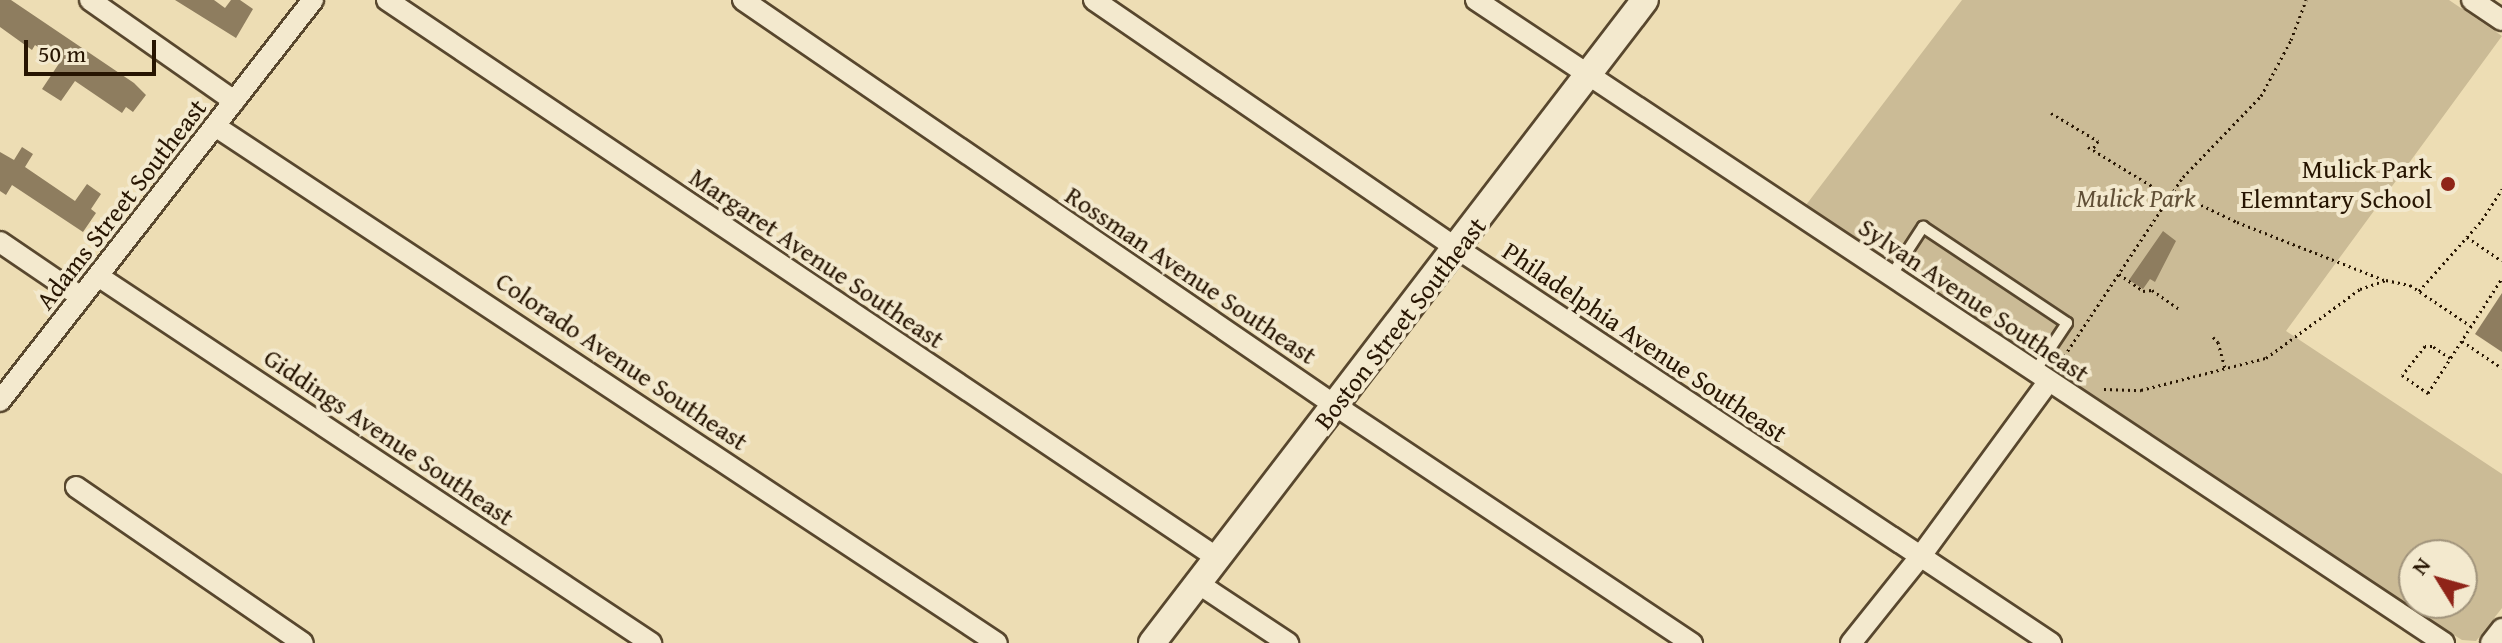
<!DOCTYPE html>
<html>
<head>
<meta charset="utf-8">
<style>
	body { margin:0 }
	#map { position:relative; width:2502px; height:643px; overflow:hidden; background:#edddb4; font-family:"Gentium Book Plus",serif }
	div>[style] { position:absolute }
	.green>* { inset:0; background:#cbbb96 }
	.building>* { inset:0; background:#8e7d5f }
	.path>* { height:3px; margin-top:-1.5px; transform-origin:0; background:repeating-linear-gradient(90deg,#271502 0 2px,transparent 0 6px) }
	.roads { filter:drop-shadow(2px 0 #58472e) drop-shadow(-2px 0 #58472e) drop-shadow(0 2px #58472e) drop-shadow(0 -2px #58472e) }
	.service>* { height:10px; margin:-5px; padding:0 5px; transform-origin:5px; border-radius:5px; background:#f3e9ce }
	.minor>* { height:20px; margin:-10px; padding:0 10px; transform-origin:10px; border-radius:10px; background:#f3e9ce }
	.tertiary>* { height:26px; margin:-13px; padding:0 13px; transform-origin:13px; border-radius:13px; background:#f3e9ce }
	.dots>* { width:22px; height:22px; translate:-50% -50%; box-sizing:border-box; border:4px solid #f3e9ce; border-radius:50% }
	span { translate:-50% -50%; white-space:nowrap; text-align:center; line-height:1.15; -webkit-text-stroke:8px #f3e9ce; paint-order:stroke }
	.poi-label { font-size:26px; color:#271502 }
	.right { translate:-100% -50%; text-align:right }
	.park-label { font-size:26px; color:#604f36; font-style:italic }
	.street-label { font-size:26px; color:#271502 }
	.north { position:absolute; left:2398px; top:539px; width:80px; height:80px; box-sizing:border-box; background:#f3e9ce; border:2px solid #a1947c; border-radius:50%; rotate:307deg; font-size:22px; font-weight:700; line-height:32px; text-align:center; color:#271502 }
	.north::after { content:''; display:block; margin:auto; width:28px; height:36px; background:#8f2418; clip-path:polygon(50% 0,100% 100%,50% 72%,0 100%) }
	.scale { position:absolute; left:24px; top:40px; width:132px; height:36px; box-sizing:border-box; border:4px solid #271502; border-top:0; padding-left:10px; font-size:24px; line-height:28px; white-space:nowrap; color:#271502; -webkit-text-stroke:6px #f3e9ce; paint-order:stroke }
</style>
</head>
<body>
<div id="map">
	<div class="green">
		<i style="clip-path:polygon(evenodd,1962px 0,2449px 0,2502px 36px,2286px 331px,2502px 474px,2502px 608px,2476px 641px,2462px 640px,2070px 395px,1806px 205px,1962px 0,2414px 555px,2462px 555px,2462px 603px,2414px 603px,2414px 555px)"></i>
	</div>
	<div class="building">
		<i style="clip-path:polygon(0 0,11px 0,134px 83px,146px 95px,133px 112px,126px 107px,122px 113px,75px 81px,61px 101px,42px 89px,60px 62px,35px 45px,32px 50px,0 27px)"></i>
		<i style="clip-path:polygon(175px 0,214px 0,225px 8px,231px 0,240px 0,253px 9px,236px 38px)"></i>
		<i style="clip-path:polygon(22px 147px,33px 154px,25px 167px,75px 201px,87px 184px,101px 194px,91px 209px,96px 213px,83px 232px,12px 185px,6px 195px,0 191px,0 152px,14px 160px)"></i>
		<i style="clip-path:polygon(2163px 231px,2176px 241px,2155px 282px,2150px 279px,2143px 289px,2129px 280px)"></i>
		<i style="clip-path:polygon(2502px 293px,2502px 352px,2475px 334px)"></i>
	</div>
	<div class="path">
		<i style="left:2051px;top:113px;width:55px;rotate:30.8deg"></i>
		<i style="left:2098px;top:141px;width:11px;rotate:124deg"></i>
		<i style="left:2088px;top:147px;width:96px;rotate:31.4deg"></i>
		<i style="left:2174px;top:192px;width:70px;rotate:25.5deg"></i>
		<i style="left:2237px;top:222px;width:158px;rotate:21.5deg"></i>
		<i style="left:2467px;top:237px;width:42px;rotate:34.4deg"></i>
		<i style="left:2119px;top:274px;width:29px;rotate:35deg"></i>
		<i style="left:2143px;top:291px;width:9px;rotate:-6deg"></i>
		<i style="left:2152px;top:290px;width:32px;rotate:35deg"></i>
		<i style="left:2419px;top:291px;width:95px;rotate:-48.4deg"></i>
		<i style="left:2482px;top:220px;width:37px;rotate:-57deg"></i>
		<i style="left:2213px;top:337px;width:7px;rotate:45deg"></i>
		<i style="left:2218px;top:342px;width:28px;rotate:75deg"></i>
		<i style="left:2462px;top:341px;width:48px;rotate:34deg"></i>
		<i style="left:2450px;top:358px;width:22px;rotate:-146deg"></i>
		<i style="left:2432px;top:346px;width:7px;rotate:180deg"></i>
		<i style="left:2425px;top:346px;width:37px;rotate:128deg"></i>
		<i style="left:2402px;top:375px;width:32px;rotate:35deg"></i>
		<i style="left:2428px;top:393px;width:137px;rotate:-57.2deg"></i>
		<i style="left:2061px;top:361px;width:221px;rotate:-56.5deg"></i>
		<i style="left:2183px;top:177px;width:112px;rotate:-46.1deg"></i>
		<i style="left:2261px;top:96px;width:64px;rotate:-61.8deg"></i>
		<i style="left:2291px;top:40px;width:43px;rotate:-69.4deg"></i>
		<i style="left:2104px;top:389px;width:37px;rotate:2deg"></i>
		<i style="left:2141px;top:390px;width:129px;rotate:-14.4deg"></i>
		<i style="left:2266px;top:358px;width:117px;rotate:-36.3deg"></i>
		<i style="left:2360px;top:289px;width:28px;rotate:-19deg"></i>
		<i style="left:2386px;top:280px;width:25px;rotate:12deg"></i>
		<i style="left:2410px;top:285px;width:73px;rotate:33.9deg"></i>
	</div>
	<div class="roads">
		<div class="service">
			<i style="left:1891px;top:276px;width:59px;rotate:-56.9deg"></i>
			<i style="left:1923px;top:227px;width:173px;rotate:33.7deg"></i>
			<i style="left:2067px;top:323px;width:58px;rotate:123.7deg"></i>
		</div>
		<div class="minor">
			<i style="left:90px;top:0;width:176px;rotate:35deg"></i>
			<i style="left:387px;top:0;width:1002px;rotate:33.9deg"></i>
			<i style="left:743px;top:0;width:719px;rotate:34.4deg"></i>
			<i style="left:1336px;top:406px;width:428px;rotate:33.7deg"></i>
			<i style="left:1094px;top:0;width:441px;rotate:34.4deg"></i>
			<i style="left:1458px;top:249px;width:712px;rotate:33.6deg"></i>
			<i style="left:1476px;top:0;width:1162px;rotate:33.59deg"></i>
			<i style="left:2472px;top:0;width:36px;rotate:34deg"></i>
			<i style="left:215px;top:126px;width:937px;rotate:33.47deg"></i>
			<i style="left:0;top:242px;width:98px;rotate:34.2deg"></i>
			<i style="left:98px;top:276px;width:664px;rotate:33.57deg"></i>
			<i style="left:0;top:401px;width:509px;rotate:-52.03deg"></i>
			<i style="left:76px;top:487px;width:275px;rotate:34.5deg"></i>
			<i style="left:1199px;top:584px;width:107px;rotate:33.5deg"></i>
			<i style="left:1851px;top:643px;width:110px;rotate:-51.3deg"></i>
			<i style="left:1920px;top:557px;width:218px;rotate:-53.8deg"></i>
			<i style="left:2491px;top:643px;width:18px;rotate:-52deg"></i>
		</div>
		<div class="tertiary">
			<i style="left:1152px;top:643px;width:810px;rotate:-52.52deg"></i>
		</div>
	</div>
	<div class="dots">
		<i style="left:2448px;top:184px;background:#8f2418"></i>
	</div>
	<div class="poi-label">
		<span class="right" style="left:2432px;top:184px">Mulick Park<br>Elemntary School</span>
	</div>
	<div class="park-label">
		<span style="left:2136px;top:198px">Mulick Park</span>
	</div>
	<div class="street-label">
		<span style="left:121px;top:204px;rotate:-52deg">Adams Street Southeast</span>
		<span style="left:817px;top:258px;rotate:34deg">Margaret Avenue Southeast</span>
		<span style="left:1191px;top:275px;rotate:34deg">Rossman Avenue Southeast</span>
		<span style="left:1974px;top:300px;rotate:34deg">Sylvan Avenue Southeast</span>
		<span style="left:1400px;top:323px;rotate:-52deg">Boston Street Southeast</span>
		<span style="left:1645px;top:342px;rotate:34deg">Philadelphia Avenue Southeast</span>
		<span style="left:622px;top:361px;rotate:34deg">Colorado Avenue Southeast</span>
		<span style="left:389px;top:437px;rotate:34deg">Giddings Avenue Southeast</span>
	</div>
	<div class="north">N</div>
	<div class="scale">50 m</div>
</div>
</body>
</html>
